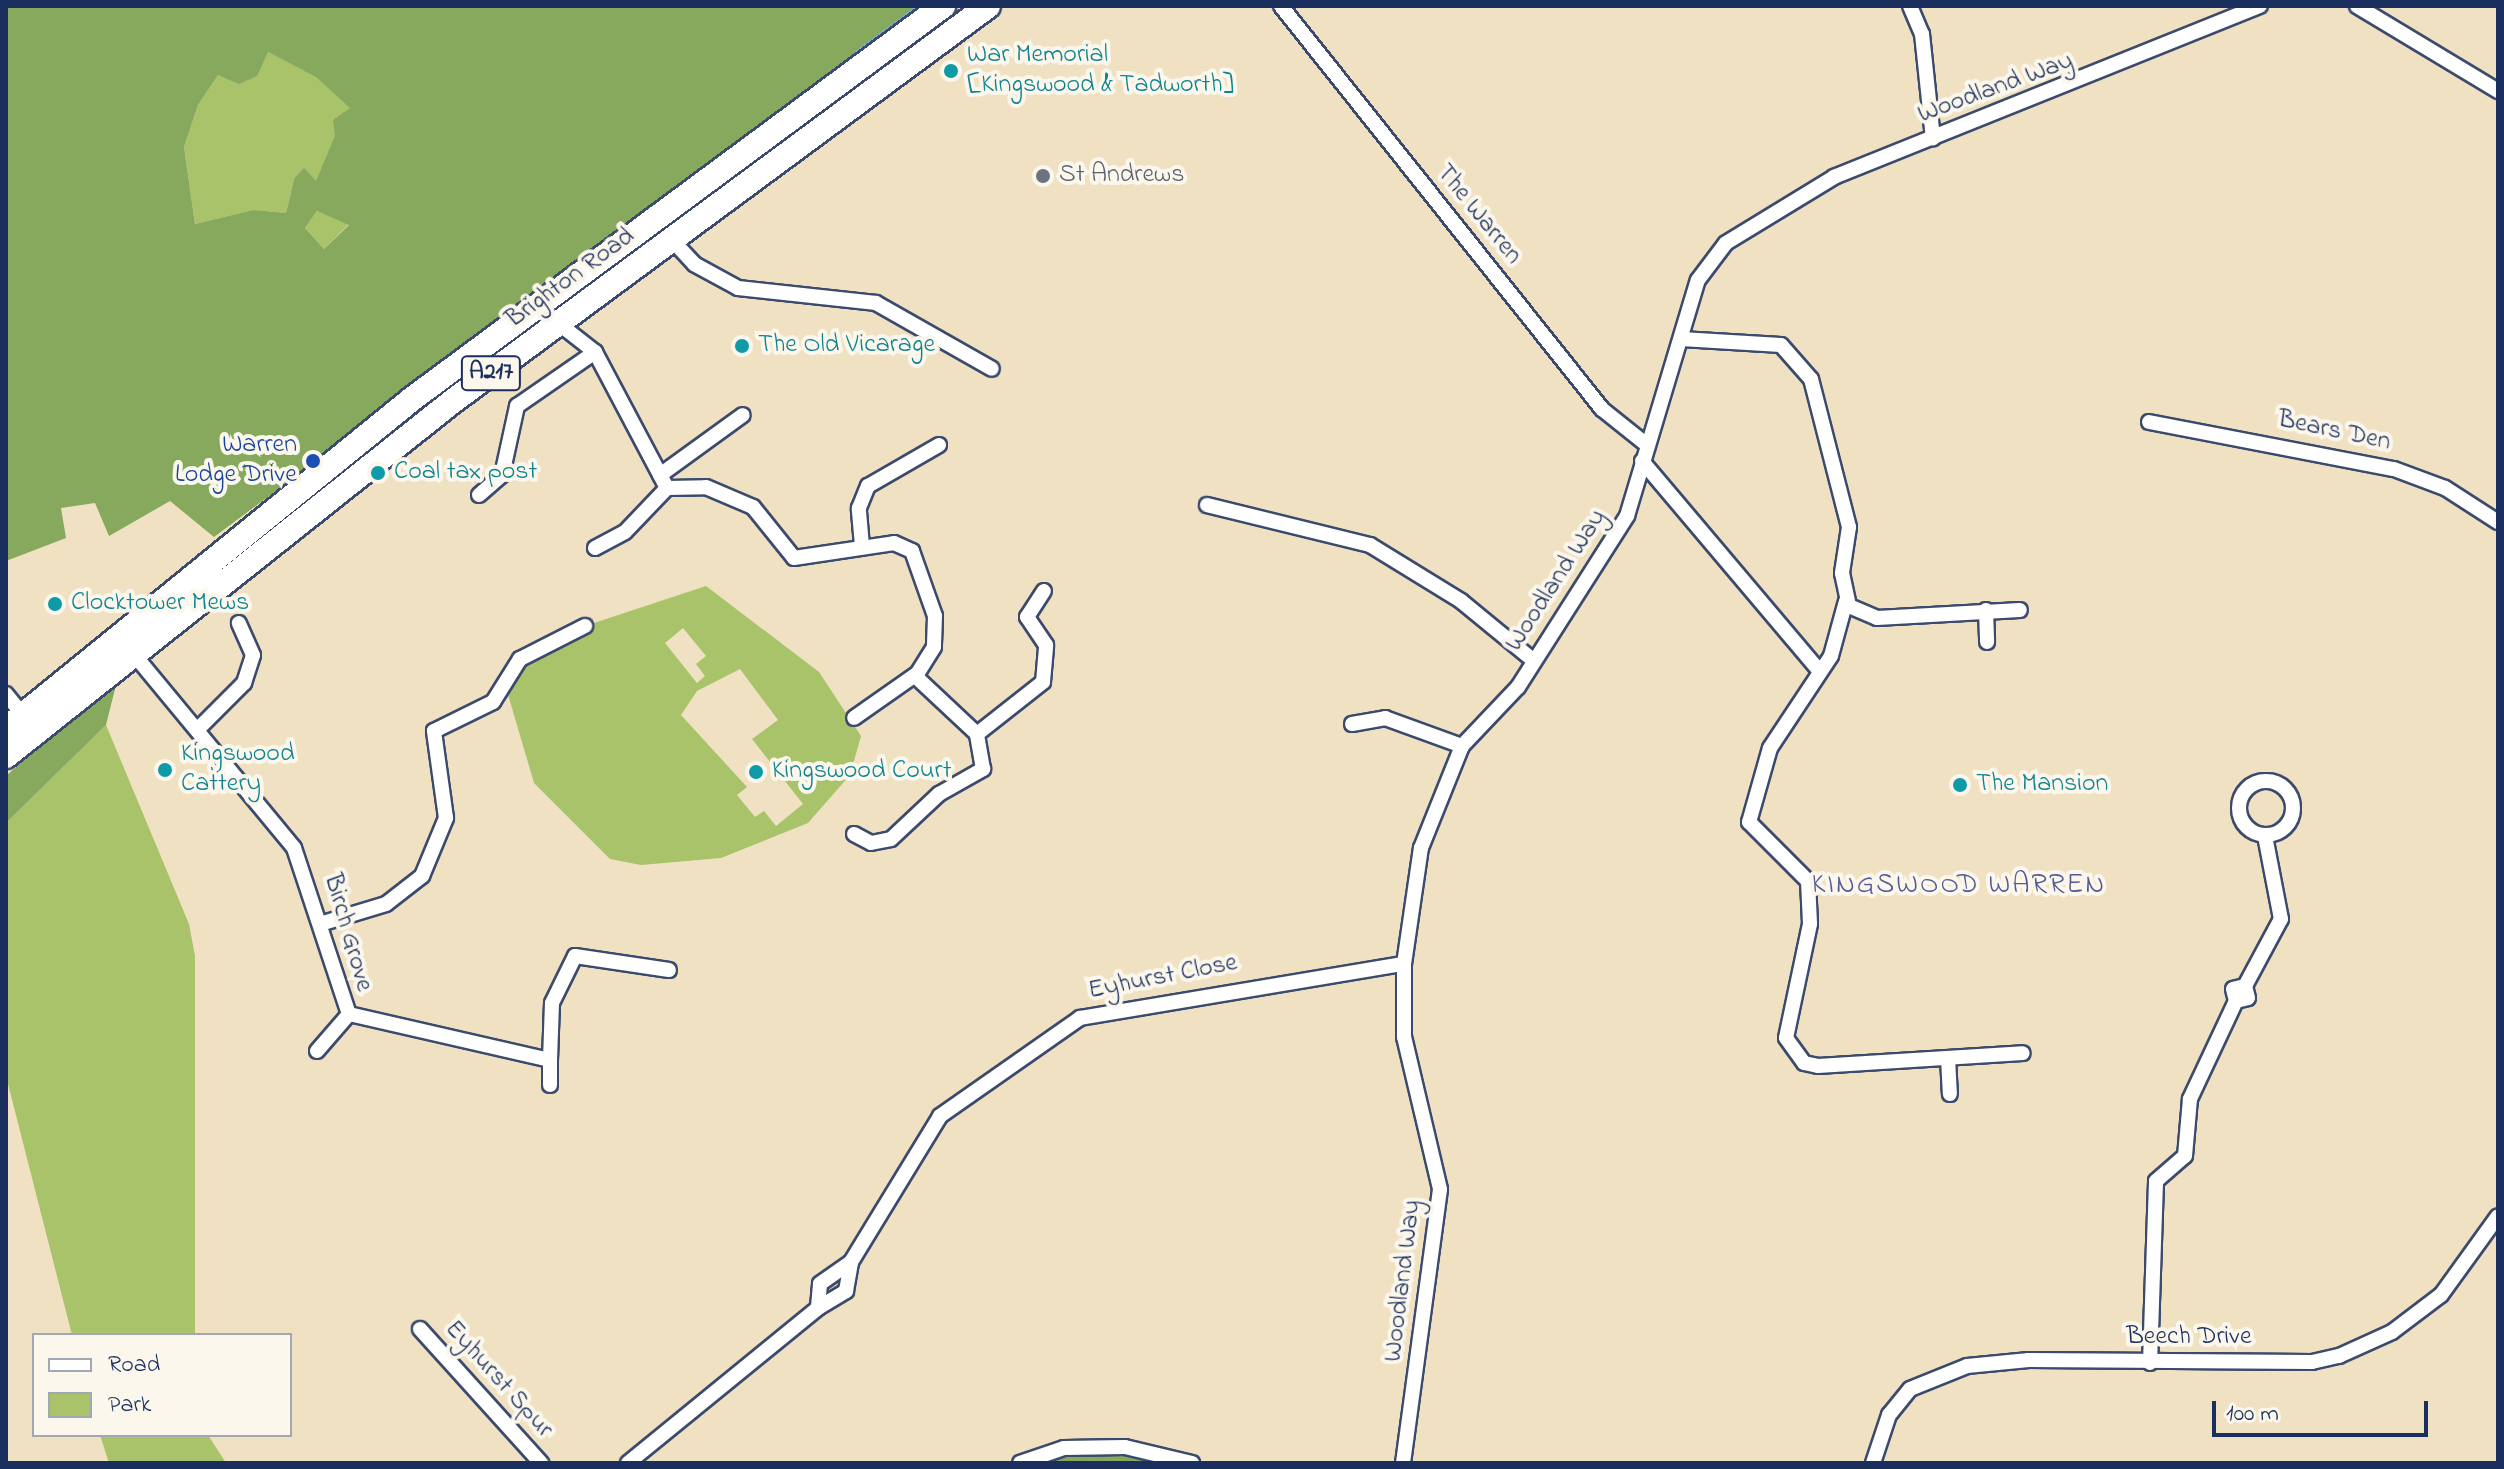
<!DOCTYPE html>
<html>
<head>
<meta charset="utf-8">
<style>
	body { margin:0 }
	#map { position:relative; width:2504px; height:1469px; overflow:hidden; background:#f0e1c3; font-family:"Indie Flower",sans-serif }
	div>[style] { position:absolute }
	.green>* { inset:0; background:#a8c369 }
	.forest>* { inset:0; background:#86a95d }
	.stream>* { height:4px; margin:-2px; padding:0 2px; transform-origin:2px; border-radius:2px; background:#79afe7 }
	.roads { filter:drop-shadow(2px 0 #3b4a6d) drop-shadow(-2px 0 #3b4a6d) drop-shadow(0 2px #3b4a6d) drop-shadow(0 -2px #3b4a6d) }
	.minor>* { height:14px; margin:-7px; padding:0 7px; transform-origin:7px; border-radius:7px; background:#fff }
	.minor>.ring { margin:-7px; padding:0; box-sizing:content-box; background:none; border:14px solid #fff; border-radius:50% }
	.trunk>* { height:24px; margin:-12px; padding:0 12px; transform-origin:12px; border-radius:12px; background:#fff }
	.dots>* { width:22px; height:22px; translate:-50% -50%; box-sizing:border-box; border:4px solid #fbf7ec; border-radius:50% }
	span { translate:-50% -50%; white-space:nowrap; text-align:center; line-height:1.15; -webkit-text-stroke:8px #fbf7ec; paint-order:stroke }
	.shield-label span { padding:2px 6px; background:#fbf7ec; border:2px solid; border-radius:6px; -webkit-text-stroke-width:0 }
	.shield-label { font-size:24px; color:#1b2f5e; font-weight:700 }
	.culture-label { font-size:26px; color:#0d838f }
	.left { translate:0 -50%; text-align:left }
	.street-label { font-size:26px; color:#1b2f5e }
	.worship-label { font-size:26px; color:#5b616d }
	.transit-label { font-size:26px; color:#164399 }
	.right { translate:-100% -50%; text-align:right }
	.neighbourhood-label { font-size:28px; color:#535a94; letter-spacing:2px }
	.frame { position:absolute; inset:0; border:8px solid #1b2f5e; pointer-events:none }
	.legend { position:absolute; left:32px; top:1333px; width:260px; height:104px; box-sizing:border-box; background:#fbf7ec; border:2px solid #a1a7b3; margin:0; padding:10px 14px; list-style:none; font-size:24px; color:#1b2f5e }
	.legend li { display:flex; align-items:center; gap:16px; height:40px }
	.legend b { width:40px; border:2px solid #a1a7b3 }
	.scale { position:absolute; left:2212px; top:1401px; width:216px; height:36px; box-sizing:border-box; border:4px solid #1b2f5e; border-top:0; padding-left:10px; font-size:24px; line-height:28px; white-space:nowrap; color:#1b2f5e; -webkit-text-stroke:6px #fbf7ec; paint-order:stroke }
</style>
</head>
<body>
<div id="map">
	<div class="green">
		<i style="clip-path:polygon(268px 52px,317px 77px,351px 107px,316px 182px,294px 179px,286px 213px,253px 210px,195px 224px,184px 147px,198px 105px,218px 75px)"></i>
		<i style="clip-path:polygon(317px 211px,349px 224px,324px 249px,305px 228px)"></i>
		<i style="clip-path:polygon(evenodd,706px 586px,819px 672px,861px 736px,850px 775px,808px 823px,721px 858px,641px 865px,610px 859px,534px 783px,507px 691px,520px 659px,585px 626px,706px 586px,683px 628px,706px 656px,696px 664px,705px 676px,697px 683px,665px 643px,683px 628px,706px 586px,740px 669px,778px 720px,752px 739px,803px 804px,776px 826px,764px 811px,755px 817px,737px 795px,747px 787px,681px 715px,697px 691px,740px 669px)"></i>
		<i style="clip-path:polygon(106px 725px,189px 924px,195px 956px,195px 1335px,72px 1335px,6px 1076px,6px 823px)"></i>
		<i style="clip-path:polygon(100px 1435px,208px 1435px,226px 1463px,109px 1463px)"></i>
	</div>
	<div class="forest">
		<i style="clip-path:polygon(evenodd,6px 6px,927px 6px,214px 537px,170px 501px,109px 536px,95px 503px,61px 508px,66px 538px,6px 561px,6px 6px,268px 52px,316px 77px,350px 108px,333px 120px,335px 136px,316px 181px,304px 168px,294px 179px,286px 213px,253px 210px,195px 224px,184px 147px,198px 105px,218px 75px,239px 84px,257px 76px,268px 52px,6px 6px,317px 211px,349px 225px,324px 249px,305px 228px,317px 211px)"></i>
		<i style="clip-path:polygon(118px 677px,106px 725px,6px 823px,6px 776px)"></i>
		<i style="clip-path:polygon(1125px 1447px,1192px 1463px,1020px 1463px,1043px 1453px)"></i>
	</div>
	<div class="stream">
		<i style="left:856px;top:53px;width:79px;rotate:-36.3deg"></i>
	</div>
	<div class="roads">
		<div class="minor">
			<i style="left:1281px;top:6px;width:515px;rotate:51.46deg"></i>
			<i style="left:1602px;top:409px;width:58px;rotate:38.7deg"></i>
			<i style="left:1910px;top:6px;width:30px;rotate:67deg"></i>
			<i style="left:1922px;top:34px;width:105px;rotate:84deg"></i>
			<i style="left:2357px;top:6px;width:165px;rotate:31.1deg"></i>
			<i style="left:672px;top:240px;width:33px;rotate:47deg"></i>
			<i style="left:694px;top:264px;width:50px;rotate:28.6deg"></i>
			<i style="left:738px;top:288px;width:139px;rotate:6.2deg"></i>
			<i style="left:876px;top:303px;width:133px;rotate:29.6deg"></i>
			<i style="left:558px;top:323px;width:47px;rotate:38.1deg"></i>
			<i style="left:595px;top:352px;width:154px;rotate:62.1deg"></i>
			<i style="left:667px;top:488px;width:39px;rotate:-1deg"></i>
			<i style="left:706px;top:487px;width:51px;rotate:23.1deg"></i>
			<i style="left:753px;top:507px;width:65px;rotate:51.2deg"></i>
			<i style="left:794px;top:558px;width:101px;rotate:-8.5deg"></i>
			<i style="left:894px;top:543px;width:20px;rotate:24deg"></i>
			<i style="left:912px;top:551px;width:69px;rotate:70.5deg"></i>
			<i style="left:935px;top:616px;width:31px;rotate:92deg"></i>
			<i style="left:934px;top:647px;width:31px;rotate:122deg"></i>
			<i style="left:918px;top:673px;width:78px;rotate:144.9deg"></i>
			<i style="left:1681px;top:339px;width:100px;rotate:3.4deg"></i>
			<i style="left:1781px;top:345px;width:45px;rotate:48.6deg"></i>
			<i style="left:1811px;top:379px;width:153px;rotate:75.6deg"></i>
			<i style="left:1849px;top:527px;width:47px;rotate:98.7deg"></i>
			<i style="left:1842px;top:573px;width:34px;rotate:78deg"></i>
			<i style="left:1849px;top:606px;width:30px;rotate:23deg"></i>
			<i style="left:1877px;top:618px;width:143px;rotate:-3.2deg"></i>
			<i style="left:2149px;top:422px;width:249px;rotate:10.9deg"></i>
			<i style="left:2394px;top:469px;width:54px;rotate:20.4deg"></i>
			<i style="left:2445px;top:488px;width:63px;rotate:32.7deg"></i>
			<i style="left:1642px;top:461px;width:272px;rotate:49.8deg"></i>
			<i style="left:660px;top:475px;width:102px;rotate:-35.9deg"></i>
			<i style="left:479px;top:495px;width:30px;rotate:-41deg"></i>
			<i style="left:502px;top:475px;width:71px;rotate:-77.7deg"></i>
			<i style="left:517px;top:406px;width:95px;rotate:-34.7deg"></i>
			<i style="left:1207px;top:505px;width:168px;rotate:13.8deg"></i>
			<i style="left:1370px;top:545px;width:107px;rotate:31.6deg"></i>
			<i style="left:1461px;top:601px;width:94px;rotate:39.4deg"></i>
			<i style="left:862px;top:546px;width:38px;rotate:-95deg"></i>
			<i style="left:859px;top:508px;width:24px;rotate:-68deg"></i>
			<i style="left:868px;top:486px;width:82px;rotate:-30deg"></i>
			<i style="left:595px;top:548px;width:34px;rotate:-28deg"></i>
			<i style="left:625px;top:532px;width:61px;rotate:-46.3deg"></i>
			<i style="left:1846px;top:601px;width:57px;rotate:105.3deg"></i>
			<i style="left:1831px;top:656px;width:110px;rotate:123.5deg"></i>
			<i style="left:1770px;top:748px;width:77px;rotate:105.8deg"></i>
			<i style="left:1749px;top:822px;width:83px;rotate:45deg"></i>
			<i style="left:1808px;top:881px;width:43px;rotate:87.3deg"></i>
			<i style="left:1810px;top:924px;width:116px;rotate:101.9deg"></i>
			<i style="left:1786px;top:1038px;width:31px;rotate:54deg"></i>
			<i style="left:1804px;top:1063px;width:14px;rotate:12deg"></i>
			<i style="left:1818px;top:1066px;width:205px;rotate:-3.6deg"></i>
			<i style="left:1986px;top:610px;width:32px;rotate:88deg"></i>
			<i style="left:132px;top:652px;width:254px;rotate:50.4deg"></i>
			<i style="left:294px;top:848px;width:175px;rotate:71.7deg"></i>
			<i style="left:349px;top:1014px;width:206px;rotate:12.9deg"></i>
			<i style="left:550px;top:1060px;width:57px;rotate:-88deg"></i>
			<i style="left:552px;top:1003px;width:52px;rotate:-63.9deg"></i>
			<i style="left:575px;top:956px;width:95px;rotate:8.5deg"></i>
			<i style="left:6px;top:694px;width:27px;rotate:51deg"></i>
			<i style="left:1352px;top:724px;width:34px;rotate:-10deg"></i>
			<i style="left:1385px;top:718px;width:82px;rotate:20deg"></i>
			<i style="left:199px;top:728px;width:64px;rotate:-45deg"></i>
			<i style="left:244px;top:683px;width:29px;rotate:-72deg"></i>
			<i style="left:253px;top:655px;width:35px;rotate:-114deg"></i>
			<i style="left:977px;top:734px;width:84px;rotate:-38.2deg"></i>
			<i style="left:1043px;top:682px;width:37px;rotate:-85deg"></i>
			<i style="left:1046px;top:645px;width:34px;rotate:-124deg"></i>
			<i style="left:1027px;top:617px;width:31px;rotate:-57deg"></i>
			<i class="ring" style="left:2239px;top:781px;width:40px;height:40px"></i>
			<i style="left:854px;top:834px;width:19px;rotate:28deg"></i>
			<i style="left:871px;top:843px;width:20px;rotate:-11deg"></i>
			<i style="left:891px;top:839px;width:66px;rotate:-43.2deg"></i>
			<i style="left:939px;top:794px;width:51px;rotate:-29.6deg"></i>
			<i style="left:983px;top:769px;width:36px;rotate:-100deg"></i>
			<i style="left:977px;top:734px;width:85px;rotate:-136.9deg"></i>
			<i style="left:320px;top:924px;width:69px;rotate:-16.9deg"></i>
			<i style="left:386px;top:904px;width:46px;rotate:-37.9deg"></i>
			<i style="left:422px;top:876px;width:63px;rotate:-67.5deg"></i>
			<i style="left:446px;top:818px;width:88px;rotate:-97.9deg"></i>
			<i style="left:434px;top:731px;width:66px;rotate:-26.2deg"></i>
			<i style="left:493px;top:702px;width:51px;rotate:-57.9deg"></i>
			<i style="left:520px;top:659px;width:73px;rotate:-26.9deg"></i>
			<i style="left:2245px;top:986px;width:12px;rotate:166deg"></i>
			<i style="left:2233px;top:989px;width:12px;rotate:76deg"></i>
			<i style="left:2236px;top:1001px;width:12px;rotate:-14deg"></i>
			<i style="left:2248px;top:998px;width:12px;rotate:-104deg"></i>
			<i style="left:2245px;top:986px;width:76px;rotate:-61.8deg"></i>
			<i style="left:2281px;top:919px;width:85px;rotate:-100.9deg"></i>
			<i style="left:317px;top:1051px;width:49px;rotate:-49.1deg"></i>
			<i style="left:1948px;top:1058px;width:36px;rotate:87deg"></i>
			<i style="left:550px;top:1060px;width:25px;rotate:90deg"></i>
			<i style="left:851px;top:1262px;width:38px;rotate:145deg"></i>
			<i style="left:820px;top:1284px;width:24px;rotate:95deg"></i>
			<i style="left:818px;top:1308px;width:33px;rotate:-31deg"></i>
			<i style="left:846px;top:1291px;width:29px;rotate:-80deg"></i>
			<i style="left:851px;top:1262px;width:171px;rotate:-58.6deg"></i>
			<i style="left:940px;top:1116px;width:171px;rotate:-35deg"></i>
			<i style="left:1080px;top:1018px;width:328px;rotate:-9.5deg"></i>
			<i style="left:420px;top:1329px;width:181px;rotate:47.9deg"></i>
			<i style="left:2150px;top:1363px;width:182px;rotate:-88.1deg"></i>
			<i style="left:2156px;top:1181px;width:38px;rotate:-41deg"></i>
			<i style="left:2185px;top:1156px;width:57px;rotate:-85deg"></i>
			<i style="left:2190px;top:1099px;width:108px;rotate:-64.9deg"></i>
			<i style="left:628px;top:1463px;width:245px;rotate:-39.2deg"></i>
			<i style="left:1020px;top:1463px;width:46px;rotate:-18.8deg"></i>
			<i style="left:1064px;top:1448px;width:61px;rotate:-0.9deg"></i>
			<i style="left:1125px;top:1447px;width:69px;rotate:13.4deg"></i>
			<i style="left:1403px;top:1463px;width:276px;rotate:-82.3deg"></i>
			<i style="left:1440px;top:1189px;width:156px;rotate:-103.3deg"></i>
			<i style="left:1404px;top:1037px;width:73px;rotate:-90deg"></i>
			<i style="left:1404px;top:964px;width:117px;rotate:-81.7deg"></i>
			<i style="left:1421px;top:848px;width:110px;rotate:-68.1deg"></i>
			<i style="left:1462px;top:746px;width:81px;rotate:-46.5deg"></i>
			<i style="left:1518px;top:687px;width:203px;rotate:-57.5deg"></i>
			<i style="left:1627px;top:516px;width:246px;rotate:-73.3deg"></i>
			<i style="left:1698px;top:280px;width:46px;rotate:-52.9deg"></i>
			<i style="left:1726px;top:243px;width:127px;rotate:-31.4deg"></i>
			<i style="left:1834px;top:177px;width:459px;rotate:-21.9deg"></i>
			<i style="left:1873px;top:1463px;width:51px;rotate:-71.6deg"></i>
			<i style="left:1889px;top:1415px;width:33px;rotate:-51deg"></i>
			<i style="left:1910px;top:1389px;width:61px;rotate:-22deg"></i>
			<i style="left:1967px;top:1366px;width:62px;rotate:-5.5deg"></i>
			<i style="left:2029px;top:1360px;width:283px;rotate:0.4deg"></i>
			<i style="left:2312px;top:1362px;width:28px;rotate:-13deg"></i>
			<i style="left:2339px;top:1356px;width:58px;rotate:-24.4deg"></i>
			<i style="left:2392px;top:1332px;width:61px;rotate:-37.1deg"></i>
			<i style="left:2441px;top:1295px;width:97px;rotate:-54.2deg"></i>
		</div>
		<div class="trunk">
			<i style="left:6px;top:729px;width:523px;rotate:-39.1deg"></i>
			<i style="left:412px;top:399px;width:661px;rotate:-36.51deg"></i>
			<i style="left:6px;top:756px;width:571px;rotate:-38.46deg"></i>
			<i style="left:453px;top:401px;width:665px;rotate:-36.44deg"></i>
		</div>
	</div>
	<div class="dots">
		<i style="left:951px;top:71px;background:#0f9aa8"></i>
		<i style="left:1043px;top:176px;background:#6b7280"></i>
		<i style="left:742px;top:346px;background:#0f9aa8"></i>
		<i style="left:313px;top:461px;background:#1a4fb4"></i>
		<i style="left:378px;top:473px;background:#0f9aa8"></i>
		<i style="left:55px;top:604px;background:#0f9aa8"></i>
		<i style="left:165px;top:770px;background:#0f9aa8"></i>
		<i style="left:756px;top:772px;background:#0f9aa8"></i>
		<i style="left:1960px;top:785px;background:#0f9aa8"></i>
	</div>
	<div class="shield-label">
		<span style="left:491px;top:373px">A217</span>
	</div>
	<div class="culture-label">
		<span class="left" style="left:967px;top:71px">War Memorial<br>[Kingswood &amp; Tadworth]</span>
		<span class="left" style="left:758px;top:346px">The Old Vicarage</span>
		<span class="left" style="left:394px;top:473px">Coal tax post</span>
		<span class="left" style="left:71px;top:604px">Clocktower Mews</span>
		<span class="left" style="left:181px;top:770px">Kingswood<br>Cattery</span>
		<span class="left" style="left:772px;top:772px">Kingswood Court</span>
		<span class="left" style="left:1976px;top:785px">The Mansion</span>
	</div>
	<div class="street-label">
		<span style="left:1996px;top:89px;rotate:-20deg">Woodland Way</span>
		<span style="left:1478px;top:215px;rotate:51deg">The Warren</span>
		<span style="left:571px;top:279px;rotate:-36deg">Brighton Road</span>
		<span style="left:2334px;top:432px;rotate:12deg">Bears Den</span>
		<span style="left:1557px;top:581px;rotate:-57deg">Woodland Way</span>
		<span style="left:347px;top:933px;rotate:74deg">Birch Grove</span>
		<span style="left:1163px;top:978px;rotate:-11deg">Eyhurst Close</span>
		<span style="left:1404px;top:1281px;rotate:-83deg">Woodland Way</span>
		<span style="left:2189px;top:1338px">Beech Drive</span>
		<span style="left:498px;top:1380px;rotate:48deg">Eyhurst Spur</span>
	</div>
	<div class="worship-label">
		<span class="left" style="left:1059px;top:176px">St Andrews</span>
	</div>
	<div class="transit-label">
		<span class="right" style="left:297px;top:461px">Warren<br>Lodge Drive</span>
	</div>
	<div class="neighbourhood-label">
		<span style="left:1959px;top:886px">KINGSWOOD WARREN</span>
	</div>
	<div class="frame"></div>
	<ul class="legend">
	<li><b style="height:10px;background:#fff"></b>Road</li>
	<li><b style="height:22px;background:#a8c369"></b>Park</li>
	</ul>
	<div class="scale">100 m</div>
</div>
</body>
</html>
